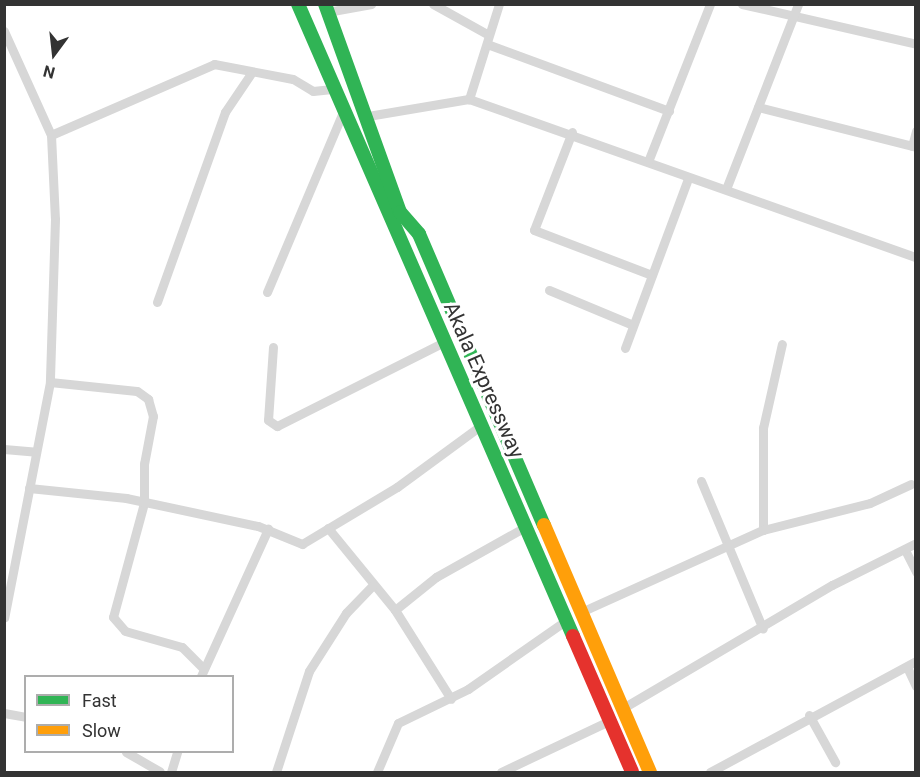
<!DOCTYPE html>
<html>
<head>
<meta charset="utf-8">
<style>
	body { margin:0 }
	#map { position:relative; width:920px; height:777px; overflow:hidden; background:#fff; font-family:Roboto,sans-serif }
	div>[style] { position:absolute }
	.street>* { height:9px; margin:-4.5px; padding:0 4.5px; transform-origin:4.5px; border-radius:4.5px; background:#d7d7d7 }
	.fast>* { height:14px; margin:-7px; padding:0 7px; transform-origin:7px; border-radius:7px; background:#30b455 }
	.slow>* { height:14px; margin:-7px; padding:0 7px; transform-origin:7px; border-radius:7px; background:#ff9f0a }
	.jam>* { height:14px; margin:-7px; padding:0 7px; transform-origin:7px; border-radius:7px; background:#e5322d }
	span { translate:-50% -50%; white-space:nowrap; text-align:center; line-height:1.15; -webkit-text-stroke:6px #fff; paint-order:stroke }
	.street-label { font-size:21px; color:#333 }
	.frame { position:absolute; inset:0; border:6px solid #333; pointer-events:none }
	.legend { position:absolute; left:24px; top:675px; width:210px; height:78px; box-sizing:border-box; background:#fff; border:2px solid #adadad; margin:0; padding:8px 10px; list-style:none; font-size:18px; color:#333 }
	.legend li { display:flex; align-items:center; gap:12px; height:30px }
	.legend b { width:30px; border:2px solid #adadad }
	.north { position:absolute; left:24px; top:24px; width:60px; height:60px; -webkit-text-stroke:4px #fff; paint-order:stroke; rotate:195deg; font-size:16px; font-weight:700; line-height:24px; text-align:center; color:#333 }
	.north::after { content:''; display:block; margin:auto; width:21px; height:27px; background:#333; clip-path:polygon(50% 0,100% 100%,50% 72%,0 100%) }
</style>
</head>
<body>
<div id="map">
	<div class="street">
		<i style="left:433px;top:4px;width:62px;rotate:29.1deg"></i>
		<i style="left:499px;top:4px;width:100px;rotate:107.5deg"></i>
		<i style="left:469px;top:99px;width:474px;rotate:19.5deg"></i>
		<i style="left:742px;top:4px;width:179px;rotate:12.9deg"></i>
		<i style="left:327px;top:12px;width:45px;rotate:-10.3deg"></i>
		<i style="left:4px;top:31px;width:114px;rotate:65.7deg"></i>
		<i style="left:51px;top:135px;width:84px;rotate:87.3deg"></i>
		<i style="left:55px;top:219px;width:163px;rotate:91.8deg"></i>
		<i style="left:50px;top:382px;width:240px;rotate:101deg"></i>
		<i style="left:487px;top:44px;width:194px;rotate:20.2deg"></i>
		<i style="left:758px;top:107px;width:163px;rotate:14.2deg"></i>
		<i style="left:368px;top:116px;width:102px;rotate:-9.6deg"></i>
		<i style="left:572px;top:132px;width:105px;rotate:111.2deg"></i>
		<i style="left:534px;top:230px;width:126px;rotate:20.9deg"></i>
		<i style="left:51px;top:135px;width:178px;rotate:-23.5deg"></i>
		<i style="left:214px;top:64px;width:80px;rotate:10.8deg"></i>
		<i style="left:293px;top:79px;width:23px;rotate:31deg"></i>
		<i style="left:313px;top:91px;width:19px;rotate:-6deg"></i>
		<i style="left:912px;top:146px;width:16px;rotate:-75deg"></i>
		<i style="left:649px;top:159px;width:167px;rotate:-68.5deg"></i>
		<i style="left:726px;top:189px;width:199px;rotate:-68.7deg"></i>
		<i style="left:549px;top:290px;width:91px;rotate:22.6deg"></i>
		<i style="left:267px;top:292px;width:195px;rotate:-67.1deg"></i>
		<i style="left:157px;top:302px;width:202px;rotate:-70.3deg"></i>
		<i style="left:225px;top:112px;width:48px;rotate:-56deg"></i>
		<i style="left:273px;top:347px;width:73px;rotate:93.9deg"></i>
		<i style="left:268px;top:420px;width:11px;rotate:34deg"></i>
		<i style="left:277px;top:426px;width:187px;rotate:-26.7deg"></i>
		<i style="left:625px;top:348px;width:180px;rotate:-69.6deg"></i>
		<i style="left:50px;top:382px;width:87px;rotate:5.9deg"></i>
		<i style="left:137px;top:391px;width:14px;rotate:36deg"></i>
		<i style="left:148px;top:399px;width:18px;rotate:74deg"></i>
		<i style="left:153px;top:416px;width:49px;rotate:100.6deg"></i>
		<i style="left:144px;top:464px;width:39px;rotate:90deg"></i>
		<i style="left:144px;top:503px;width:118px;rotate:105.2deg"></i>
		<i style="left:113px;top:617px;width:18px;rotate:49deg"></i>
		<i style="left:125px;top:631px;width:59px;rotate:15.7deg"></i>
		<i style="left:182px;top:647px;width:30px;rotate:45deg"></i>
		<i style="left:4px;top:449px;width:32px;rotate:5deg"></i>
		<i style="left:701px;top:481px;width:160px;rotate:67.3deg"></i>
		<i style="left:29px;top:488px;width:98px;rotate:5.9deg"></i>
		<i style="left:126px;top:498px;width:135px;rotate:12deg"></i>
		<i style="left:258px;top:526px;width:48px;rotate:22.2deg"></i>
		<i style="left:302px;top:544px;width:111px;rotate:-31deg"></i>
		<i style="left:397px;top:487px;width:103px;rotate:-36.3deg"></i>
		<i style="left:328px;top:528px;width:106px;rotate:50.7deg"></i>
		<i style="left:395px;top:610px;width:105px;rotate:57.8deg"></i>
		<i style="left:763px;top:530px;width:102px;rotate:-90deg"></i>
		<i style="left:763px;top:428px;width:86px;rotate:-77.3deg"></i>
		<i style="left:905px;top:550px;width:25px;rotate:63deg"></i>
		<i style="left:395px;top:610px;width:53px;rotate:-38.8deg"></i>
		<i style="left:436px;top:577px;width:102px;rotate:-29.3deg"></i>
		<i style="left:581px;top:612px;width:200px;rotate:-24.3deg"></i>
		<i style="left:763px;top:530px;width:110px;rotate:-14.2deg"></i>
		<i style="left:870px;top:503px;width:45px;rotate:-24.9deg"></i>
		<i style="left:907px;top:667px;width:21px;rotate:65deg"></i>
		<i style="left:201px;top:676px;width:162px;rotate:-65.5deg"></i>
		<i style="left:623px;top:708px;width:243px;rotate:-30.5deg"></i>
		<i style="left:832px;top:585px;width:94px;rotate:-26.6deg"></i>
		<i style="left:4px;top:713px;width:22px;rotate:10deg"></i>
		<i style="left:809px;top:715px;width:54px;rotate:61deg"></i>
		<i style="left:126px;top:752px;width:39px;rotate:30deg"></i>
		<i style="left:171px;top:772px;width:21px;rotate:-73deg"></i>
		<i style="left:276px;top:772px;width:106px;rotate:-71.9deg"></i>
		<i style="left:309px;top:671px;width:69px;rotate:-57.5deg"></i>
		<i style="left:346px;top:613px;width:39px;rotate:-46deg"></i>
		<i style="left:377px;top:772px;width:53px;rotate:-66.8deg"></i>
		<i style="left:398px;top:723px;width:78px;rotate:-25.9deg"></i>
		<i style="left:468px;top:689px;width:118px;rotate:-35deg"></i>
		<i style="left:501px;top:772px;width:122px;rotate:-25.3deg"></i>
		<i style="left:710px;top:772px;width:234px;rotate:-28.3deg"></i>
	</div>
	<div class="fast">
		<i style="left:298px;top:4px;width:689px;rotate:66.48deg"></i>
		<i style="left:325px;top:4px;width:221px;rotate:70.2deg"></i>
		<i style="left:400px;top:212px;width:29px;rotate:49deg"></i>
		<i style="left:419px;top:234px;width:317px;rotate:66.8deg"></i>
	</div>
	<div class="slow">
		<i style="left:544px;top:525px;width:269px;rotate:66.8deg"></i>
	</div>
	<div class="jam">
		<i style="left:573px;top:636px;width:148px;rotate:66.5deg"></i>
	</div>
	<div class="street-label">
		<span style="left:484px;top:380px;rotate:66deg">Akala Expressway</span>
	</div>
	<div class="frame"></div>
	<ul class="legend">
	<li><b style="height:8px;background:#30b455"></b>Fast</li>
	<li><b style="height:8px;background:#ff9f0a"></b>Slow</li>
	</ul>
	<div class="north">N</div>
</div>
</body>
</html>
